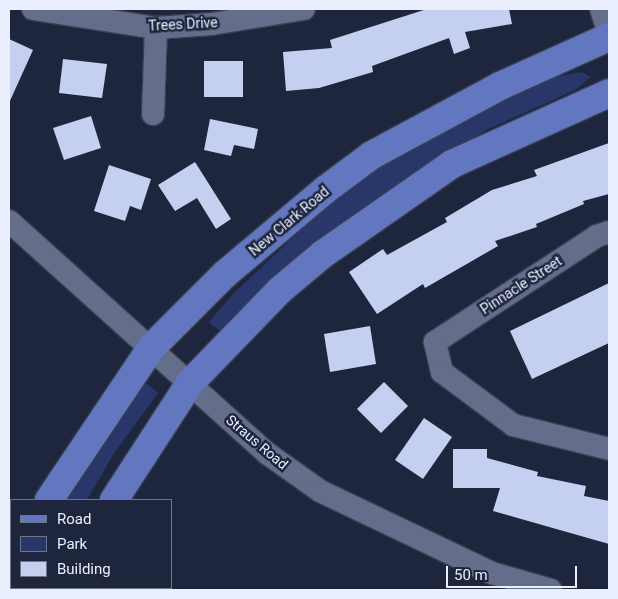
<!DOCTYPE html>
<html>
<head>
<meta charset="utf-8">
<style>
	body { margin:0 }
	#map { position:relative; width:618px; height:599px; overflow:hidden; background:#1e263e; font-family:Roboto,sans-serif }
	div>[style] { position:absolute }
	.green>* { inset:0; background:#283669 }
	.building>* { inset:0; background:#c5d0f1 }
	.roads { filter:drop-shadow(1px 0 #3a4054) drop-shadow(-1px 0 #3a4054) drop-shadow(0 1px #3a4054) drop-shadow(0 -1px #3a4054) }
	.minor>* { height:22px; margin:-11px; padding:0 11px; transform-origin:11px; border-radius:11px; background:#646d8a }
	.major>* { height:28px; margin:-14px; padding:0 14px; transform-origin:14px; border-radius:14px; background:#6377c0 }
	span { translate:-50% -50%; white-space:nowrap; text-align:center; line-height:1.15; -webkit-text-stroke:5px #1e263e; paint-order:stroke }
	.street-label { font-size:14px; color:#eaeffd }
	.frame { position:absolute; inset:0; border:10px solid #eaeffd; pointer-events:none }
	.legend { position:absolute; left:10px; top:499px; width:162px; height:90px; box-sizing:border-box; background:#1e263e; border:1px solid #70768a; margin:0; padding:6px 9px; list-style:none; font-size:15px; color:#eaeffd }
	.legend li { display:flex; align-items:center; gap:10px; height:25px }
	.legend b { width:25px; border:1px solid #70768a }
	.scale { position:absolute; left:446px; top:566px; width:131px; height:22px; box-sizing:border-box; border:2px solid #eaeffd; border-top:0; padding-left:6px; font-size:15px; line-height:18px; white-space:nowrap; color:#eaeffd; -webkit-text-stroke:4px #1e263e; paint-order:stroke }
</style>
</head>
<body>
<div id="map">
	<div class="green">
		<i style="clip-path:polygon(582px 72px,591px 77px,575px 90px,486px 130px,221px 332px,209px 322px,232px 295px,335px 198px,378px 168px,484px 108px,555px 77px)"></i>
		<i style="clip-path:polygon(146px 383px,158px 393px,113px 455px,87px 500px,58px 500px)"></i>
	</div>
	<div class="building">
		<i style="clip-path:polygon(427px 9px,509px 9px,512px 24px,465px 32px,470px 48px,454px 54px,449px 38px,372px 66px,373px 72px,319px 88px,286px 91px,283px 52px,332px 48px,330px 40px)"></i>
		<i style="clip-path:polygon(9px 39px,33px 50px,9px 103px)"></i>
		<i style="clip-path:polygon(63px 59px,107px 64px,102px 98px,59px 93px)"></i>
		<i style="clip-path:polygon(204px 61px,243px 61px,243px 97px,204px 97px)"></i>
		<i style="clip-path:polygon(91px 116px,101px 148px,64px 160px,53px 128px)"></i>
		<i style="clip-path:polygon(210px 119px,258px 129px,254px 149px,234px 145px,231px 156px,204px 150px)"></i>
		<i style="clip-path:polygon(609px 143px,609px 194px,583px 201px,584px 204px,536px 224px,537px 227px,495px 241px,498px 246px,425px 288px,423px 284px,377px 314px,349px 272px,383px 249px,387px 255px,447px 222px,445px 218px,492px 190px,537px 176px,534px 170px)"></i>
		<i style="clip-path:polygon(195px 162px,231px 219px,216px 229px,197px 198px,175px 211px,158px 185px)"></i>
		<i style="clip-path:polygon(109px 165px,151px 179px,141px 210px,130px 206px,125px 221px,94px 211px)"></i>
		<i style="clip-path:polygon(609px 283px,609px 343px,532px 379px,510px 331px)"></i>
		<i style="clip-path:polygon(370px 326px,376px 364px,330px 372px,324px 334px)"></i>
		<i style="clip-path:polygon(384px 382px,408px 406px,381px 433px,357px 409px)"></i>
		<i style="clip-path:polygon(424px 418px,452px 437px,423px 479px,395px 460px)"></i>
		<i style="clip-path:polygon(453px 449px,487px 449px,487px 458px,538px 472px,537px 476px,586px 486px,584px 496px,609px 501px,609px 544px,493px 511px,500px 488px,453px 488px)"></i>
	</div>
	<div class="roads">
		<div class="minor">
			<i style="left:33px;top:9px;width:124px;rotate:8.8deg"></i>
			<i style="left:156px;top:28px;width:56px;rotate:-4.1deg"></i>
			<i style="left:212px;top:24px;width:93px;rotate:-9.3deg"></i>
			<i style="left:601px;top:9px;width:26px;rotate:72deg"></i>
			<i style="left:153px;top:114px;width:86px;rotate:-88deg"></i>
			<i style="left:9px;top:221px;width:348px;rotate:42deg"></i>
			<i style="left:268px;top:454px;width:64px;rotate:35.4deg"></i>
			<i style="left:320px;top:491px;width:191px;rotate:25.5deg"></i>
			<i style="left:492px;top:573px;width:61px;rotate:16.1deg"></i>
			<i style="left:609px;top:232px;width:13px;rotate:162deg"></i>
			<i style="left:597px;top:236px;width:194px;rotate:146.8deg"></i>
			<i style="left:435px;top:342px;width:31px;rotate:77deg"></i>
			<i style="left:442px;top:372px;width:89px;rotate:36.7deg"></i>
			<i style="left:513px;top:425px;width:99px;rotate:14deg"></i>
		</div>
		<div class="major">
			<i style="left:49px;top:500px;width:184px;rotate:-56.1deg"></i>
			<i style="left:152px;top:347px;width:103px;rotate:-45deg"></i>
			<i style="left:225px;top:274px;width:131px;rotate:-40deg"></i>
			<i style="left:325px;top:190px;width:59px;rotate:-36.7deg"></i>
			<i style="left:372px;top:155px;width:145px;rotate:-28.3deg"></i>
			<i style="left:500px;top:86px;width:120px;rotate:-24.2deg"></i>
			<i style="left:114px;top:500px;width:140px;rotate:-57deg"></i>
			<i style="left:190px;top:383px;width:129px;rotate:-45.9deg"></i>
			<i style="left:280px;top:290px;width:56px;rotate:-39.9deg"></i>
			<i style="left:323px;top:254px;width:157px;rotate:-34.9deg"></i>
			<i style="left:452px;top:164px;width:172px;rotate:-24.3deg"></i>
			<i style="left:9px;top:560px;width:4px;rotate:-63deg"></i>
			<i style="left:55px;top:590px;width:3px;rotate:-45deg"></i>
		</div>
	</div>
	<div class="street-label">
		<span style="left:183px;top:24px;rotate:-3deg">Trees Drive</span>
		<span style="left:289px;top:221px;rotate:-40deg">New Clark Road</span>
		<span style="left:521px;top:285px;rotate:-33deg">Pinnacle Street</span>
		<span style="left:257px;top:442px;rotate:40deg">Straus Road</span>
	</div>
	<div class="frame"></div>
	<ul class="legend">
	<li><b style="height:6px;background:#6377c0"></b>Road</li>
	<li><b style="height:14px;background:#283669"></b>Park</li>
	<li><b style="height:14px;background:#c5d0f1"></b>Building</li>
	</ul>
	<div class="scale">50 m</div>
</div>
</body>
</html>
